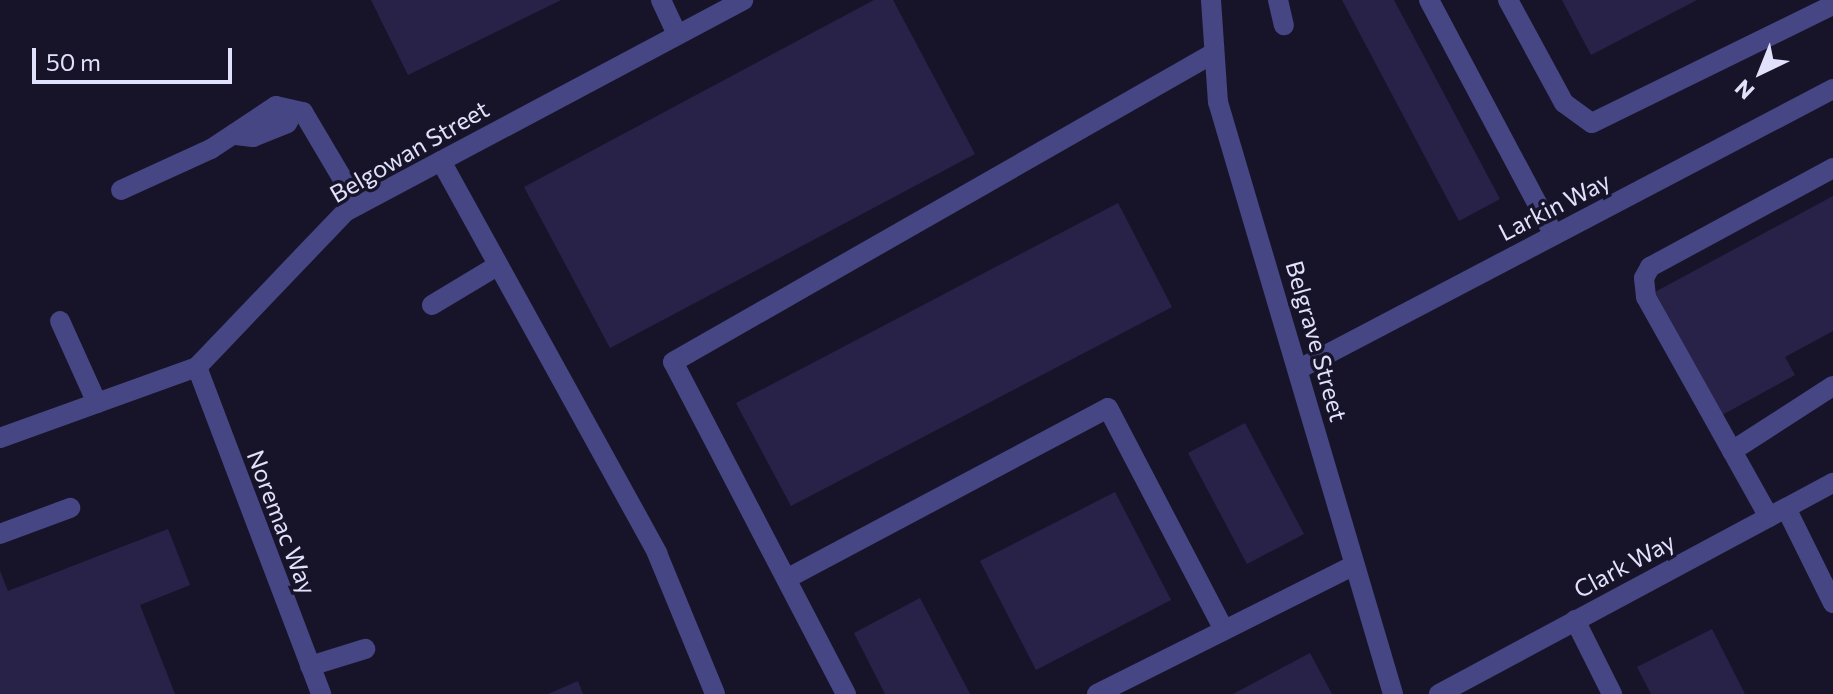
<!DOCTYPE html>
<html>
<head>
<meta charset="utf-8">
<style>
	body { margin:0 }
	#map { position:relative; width:1833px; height:694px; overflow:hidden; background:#17142a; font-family:Commissioner,sans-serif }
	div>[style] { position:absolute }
	.building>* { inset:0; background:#282249 }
	.minor>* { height:20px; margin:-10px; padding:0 10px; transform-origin:10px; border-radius:10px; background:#454683 }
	span { translate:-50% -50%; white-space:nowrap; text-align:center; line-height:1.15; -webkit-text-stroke:7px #17142a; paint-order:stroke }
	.street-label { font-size:24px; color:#e2e1fc }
	.north { position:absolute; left:1721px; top:32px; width:80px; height:80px; -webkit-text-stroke:6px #17142a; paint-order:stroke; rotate:223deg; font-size:22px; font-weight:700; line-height:32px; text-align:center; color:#e2e1fc }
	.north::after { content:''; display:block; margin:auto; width:28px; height:36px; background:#e2e1fc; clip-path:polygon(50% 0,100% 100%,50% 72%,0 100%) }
	.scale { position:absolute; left:32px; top:48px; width:200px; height:36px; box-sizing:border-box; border:4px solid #e2e1fc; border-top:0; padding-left:10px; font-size:24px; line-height:28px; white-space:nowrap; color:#e2e1fc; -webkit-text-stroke:6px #17142a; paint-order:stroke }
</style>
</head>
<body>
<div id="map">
	<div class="building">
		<i style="clip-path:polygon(371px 0,561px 0,408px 75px)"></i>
		<i style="clip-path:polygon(874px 0,893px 0,975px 154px,610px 348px,524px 187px)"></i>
		<i style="clip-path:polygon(1342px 0,1394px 0,1500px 199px,1459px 221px)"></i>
		<i style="clip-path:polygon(1562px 0,1697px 0,1591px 55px)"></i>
		<i style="clip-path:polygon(1833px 196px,1833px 331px,1785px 357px,1795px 375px,1722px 415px,1655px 292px)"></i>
		<i style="clip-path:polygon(1118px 203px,1172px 307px,791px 506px,736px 403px)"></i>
		<i style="clip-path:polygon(1245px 423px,1304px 534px,1247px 564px,1188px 453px)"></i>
		<i style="clip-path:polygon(1115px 492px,1171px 600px,1036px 670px,980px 561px)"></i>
		<i style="clip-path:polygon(168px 529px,190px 585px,140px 605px,175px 694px,0 694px,0 571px,8px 591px)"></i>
		<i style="clip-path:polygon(920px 598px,970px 694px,885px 694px,854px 633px)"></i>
		<i style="clip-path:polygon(1712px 629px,1745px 694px,1651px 694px,1637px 667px)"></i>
		<i style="clip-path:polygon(1310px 653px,1332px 694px,1233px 694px)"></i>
		<i style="clip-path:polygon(578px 681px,583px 694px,548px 694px)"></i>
	</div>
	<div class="minor">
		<i style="left:661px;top:0;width:38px;rotate:65deg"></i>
		<i style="left:1211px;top:0;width:102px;rotate:86.1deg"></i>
		<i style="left:1218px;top:102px;width:617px;rotate:73.53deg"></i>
		<i style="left:1278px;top:0;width:26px;rotate:77deg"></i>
		<i style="left:1429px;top:0;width:266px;rotate:62deg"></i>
		<i style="left:1508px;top:0;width:117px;rotate:61.5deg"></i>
		<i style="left:1564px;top:103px;width:34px;rotate:36deg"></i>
		<i style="left:1592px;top:123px;width:268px;rotate:-26.1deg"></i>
		<i style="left:236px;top:135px;width:17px;rotate:7deg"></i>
		<i style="left:253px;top:137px;width:37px;rotate:-22deg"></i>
		<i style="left:287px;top:123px;width:14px;rotate:-60deg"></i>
		<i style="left:441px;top:161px;width:448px;rotate:61.1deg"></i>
		<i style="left:657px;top:553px;width:152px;rotate:67.6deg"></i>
		<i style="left:121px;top:190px;width:99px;rotate:-24.5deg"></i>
		<i style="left:211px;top:149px;width:78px;rotate:-33.5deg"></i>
		<i style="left:276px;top:106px;width:28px;rotate:13deg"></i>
		<i style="left:303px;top:112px;width:108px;rotate:59.4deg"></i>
		<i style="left:432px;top:305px;width:76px;rotate:-31deg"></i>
		<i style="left:60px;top:321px;width:90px;rotate:65.7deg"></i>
		<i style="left:197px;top:367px;width:350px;rotate:69.2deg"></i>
		<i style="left:1299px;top:369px;width:603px;rotate:-27.67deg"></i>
		<i style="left:0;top:438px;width:209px;rotate:-19.8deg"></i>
		<i style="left:197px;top:367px;width:214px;rotate:-46.3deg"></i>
		<i style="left:345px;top:212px;width:451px;rotate:-28deg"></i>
		<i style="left:1732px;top:451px;width:120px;rotate:-32.8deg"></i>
		<i style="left:1786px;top:508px;width:106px;rotate:63.7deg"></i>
		<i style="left:1769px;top:517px;width:252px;rotate:-119.2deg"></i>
		<i style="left:1646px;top:297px;width:19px;rotate:-96deg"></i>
		<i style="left:1644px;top:278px;width:13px;rotate:-61deg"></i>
		<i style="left:1650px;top:267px;width:208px;rotate:-28.4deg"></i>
		<i style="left:0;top:534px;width:75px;rotate:-20.4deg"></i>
		<i style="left:788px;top:578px;width:362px;rotate:-28deg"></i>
		<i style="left:1108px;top:408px;width:250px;rotate:62.4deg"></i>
		<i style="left:1575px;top:620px;width:83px;rotate:63.4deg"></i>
		<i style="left:310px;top:666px;width:58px;rotate:-17.2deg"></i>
		<i style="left:846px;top:694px;width:374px;rotate:-117.5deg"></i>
		<i style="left:673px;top:362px;width:621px;rotate:-29.74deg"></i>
		<i style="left:1097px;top:694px;width:288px;rotate:-26.6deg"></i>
		<i style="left:1439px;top:694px;width:447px;rotate:-28.2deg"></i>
	</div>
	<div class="street-label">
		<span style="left:409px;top:151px;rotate:-30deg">Belgowan Street</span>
		<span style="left:1554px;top:206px;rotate:-27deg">Larkin Way</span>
		<span style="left:1317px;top:341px;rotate:74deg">Belgrave Street</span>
		<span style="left:282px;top:522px;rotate:69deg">Noremac Way</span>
		<span style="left:1624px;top:565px;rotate:-28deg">Clark Way</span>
	</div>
	<div class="north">N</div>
	<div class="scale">50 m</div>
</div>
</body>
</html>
